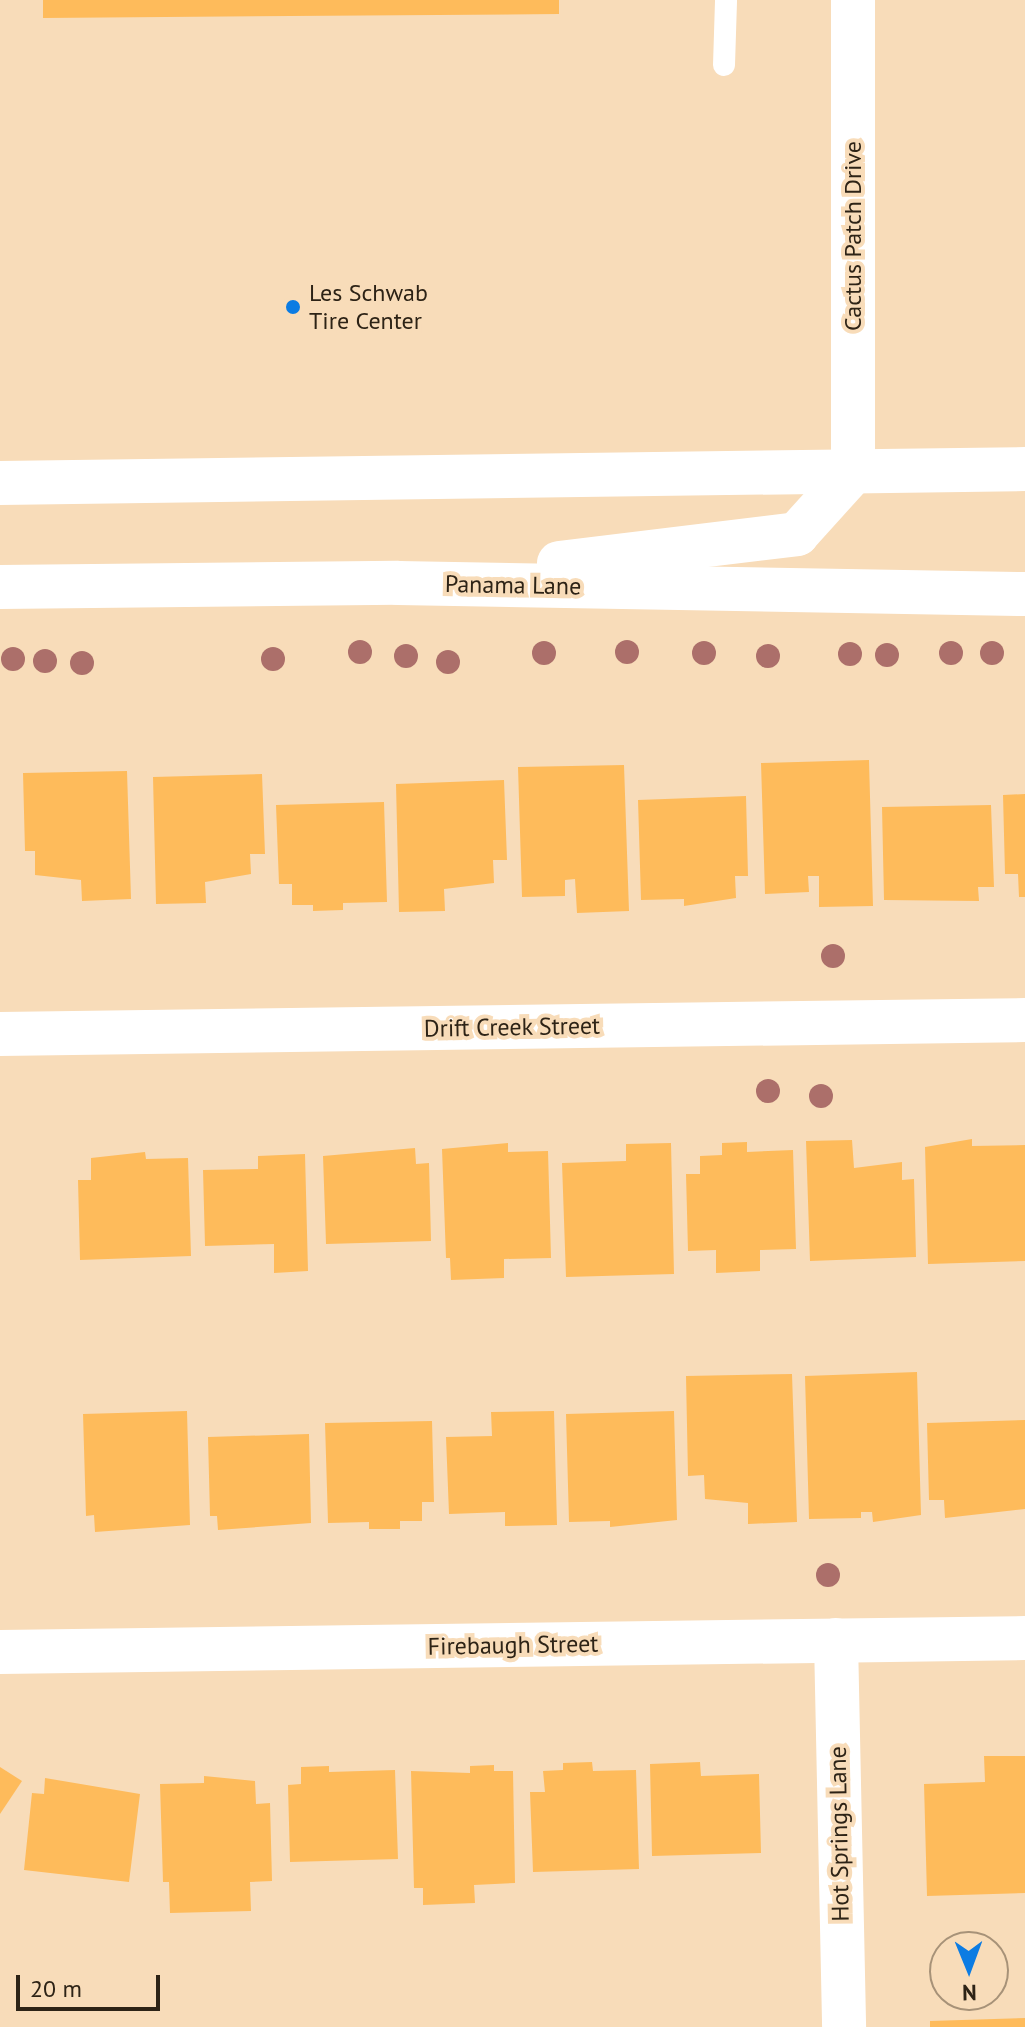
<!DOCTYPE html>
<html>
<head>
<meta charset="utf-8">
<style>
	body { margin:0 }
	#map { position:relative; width:1025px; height:2027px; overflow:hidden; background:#f8dcb9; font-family:"PT Sans",sans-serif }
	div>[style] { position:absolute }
	.building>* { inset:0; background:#febb5b }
	.lane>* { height:22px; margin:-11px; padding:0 11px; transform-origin:11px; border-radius:11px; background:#fff }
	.street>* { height:44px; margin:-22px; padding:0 22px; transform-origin:22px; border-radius:22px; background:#fff }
	.secondary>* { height:44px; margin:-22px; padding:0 22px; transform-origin:22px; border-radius:22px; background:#fff }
	.trees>* { width:24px; height:24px; margin:-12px; border-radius:50%; background:#ac6f6a }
	.dots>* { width:22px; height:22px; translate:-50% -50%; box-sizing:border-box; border:4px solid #f8dcb9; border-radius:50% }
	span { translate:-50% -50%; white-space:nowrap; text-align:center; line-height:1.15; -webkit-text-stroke:8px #f8dcb9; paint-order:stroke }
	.street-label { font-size:24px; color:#2d2316 }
	.poi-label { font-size:24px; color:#2d2316 }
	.left { translate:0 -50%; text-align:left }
	.north { position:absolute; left:929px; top:1931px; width:80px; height:80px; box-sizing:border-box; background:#f8dcb9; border:2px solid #a79278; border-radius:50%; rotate:179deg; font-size:22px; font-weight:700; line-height:32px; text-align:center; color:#2d2316 }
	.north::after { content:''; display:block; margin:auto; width:28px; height:36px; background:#0c7ce3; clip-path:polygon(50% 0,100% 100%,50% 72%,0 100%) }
	.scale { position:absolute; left:16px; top:1975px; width:144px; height:36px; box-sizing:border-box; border:4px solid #2d2316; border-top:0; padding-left:10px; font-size:24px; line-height:28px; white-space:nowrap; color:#2d2316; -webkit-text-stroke:6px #f8dcb9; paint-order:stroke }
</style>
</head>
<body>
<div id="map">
	<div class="building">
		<i style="clip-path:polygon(43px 0,559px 0,559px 14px,43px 18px)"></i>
		<i style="clip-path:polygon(869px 760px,873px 906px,819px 907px,819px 876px,808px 876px,809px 892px,765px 894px,761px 763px)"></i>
		<i style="clip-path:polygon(624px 765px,629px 911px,577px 913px,575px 879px,565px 880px,565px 896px,522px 897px,518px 767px)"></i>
		<i style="clip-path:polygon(127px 771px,131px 899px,82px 901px,81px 880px,35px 875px,35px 851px,25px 851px,23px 773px)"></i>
		<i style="clip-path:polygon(262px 774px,265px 854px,250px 854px,251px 874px,205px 882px,206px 903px,156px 904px,153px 777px)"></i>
		<i style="clip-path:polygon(504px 780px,507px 860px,493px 860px,494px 883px,444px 889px,445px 911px,399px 912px,396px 784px)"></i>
		<i style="clip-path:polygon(1025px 794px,1025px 897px,1019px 897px,1018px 874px,1005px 874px,1003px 795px)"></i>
		<i style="clip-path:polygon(746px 796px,748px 876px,735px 876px,736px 898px,684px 906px,684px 899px,641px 900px,638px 800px)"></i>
		<i style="clip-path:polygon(384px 802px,387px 902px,343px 903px,343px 910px,313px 911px,313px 905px,292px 905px,292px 884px,279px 884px,276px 805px)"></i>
		<i style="clip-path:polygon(991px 805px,994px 887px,978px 887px,979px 901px,884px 900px,882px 807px)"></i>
		<i style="clip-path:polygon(972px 1139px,972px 1146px,1025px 1145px,1025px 1261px,928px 1264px,925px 1147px)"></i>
		<i style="clip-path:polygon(852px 1140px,854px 1168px,902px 1162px,902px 1180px,914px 1179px,916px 1257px,810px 1261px,806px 1141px)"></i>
		<i style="clip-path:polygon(747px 1142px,747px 1152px,793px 1150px,796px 1249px,760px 1250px,760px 1271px,716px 1273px,716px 1250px,688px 1251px,686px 1174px,700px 1174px,700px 1156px,722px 1155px,722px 1143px)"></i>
		<i style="clip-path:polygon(508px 1143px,508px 1152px,548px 1151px,551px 1258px,504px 1259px,504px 1278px,451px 1280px,450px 1258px,446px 1258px,442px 1149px)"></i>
		<i style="clip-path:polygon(671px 1143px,674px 1274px,566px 1277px,562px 1163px,626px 1161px,626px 1144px)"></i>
		<i style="clip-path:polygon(415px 1148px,416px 1164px,429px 1163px,431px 1241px,326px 1244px,323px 1156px)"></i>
		<i style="clip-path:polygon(145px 1152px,146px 1159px,188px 1158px,191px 1256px,80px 1260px,78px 1180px,91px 1180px,91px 1158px)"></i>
		<i style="clip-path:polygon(305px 1154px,308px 1271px,274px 1273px,274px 1244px,205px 1246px,203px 1170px,258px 1169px,258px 1156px)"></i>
		<i style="clip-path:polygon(917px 1372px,921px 1515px,873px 1522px,872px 1512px,861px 1512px,861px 1518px,809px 1519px,805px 1376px)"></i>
		<i style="clip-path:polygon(792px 1374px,797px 1522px,748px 1524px,748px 1503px,705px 1499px,704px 1475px,688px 1476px,686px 1376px)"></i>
		<i style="clip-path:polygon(187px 1411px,190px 1525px,95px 1532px,94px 1515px,86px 1516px,83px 1414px)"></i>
		<i style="clip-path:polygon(554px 1411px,557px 1525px,505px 1526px,505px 1512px,449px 1514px,446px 1437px,492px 1436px,491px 1412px)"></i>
		<i style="clip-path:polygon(674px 1411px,677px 1520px,610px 1527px,610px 1521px,569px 1522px,566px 1414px)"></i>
		<i style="clip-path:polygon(1025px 1420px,1025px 1509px,945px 1518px,944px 1500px,929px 1500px,927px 1423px)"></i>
		<i style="clip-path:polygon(432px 1421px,434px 1502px,422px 1502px,422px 1521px,400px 1521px,400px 1529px,369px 1529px,369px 1522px,328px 1523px,325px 1423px)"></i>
		<i style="clip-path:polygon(309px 1434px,311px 1523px,218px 1530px,217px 1516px,210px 1516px,208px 1437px)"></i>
		<i style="clip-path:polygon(984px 1756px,1025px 1756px,1025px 1893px,927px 1896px,924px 1784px,985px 1782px)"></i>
		<i style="clip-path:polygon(592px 1762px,593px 1771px,636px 1770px,639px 1869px,533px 1872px,530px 1792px,545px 1792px,543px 1771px,563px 1770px,563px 1763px)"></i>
		<i style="clip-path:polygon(700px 1762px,701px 1776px,759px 1774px,761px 1853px,652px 1856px,650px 1764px)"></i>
		<i style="clip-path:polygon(494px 1765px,494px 1771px,513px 1771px,515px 1883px,474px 1885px,475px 1903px,423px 1905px,423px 1888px,414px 1888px,411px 1771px,470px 1773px,470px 1766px)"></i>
		<i style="clip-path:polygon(329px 1766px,329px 1772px,395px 1770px,398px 1859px,290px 1862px,288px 1785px,301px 1784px,301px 1767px)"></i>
		<i style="clip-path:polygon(0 1767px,22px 1781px,0 1814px)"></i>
		<i style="clip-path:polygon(204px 1776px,255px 1781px,256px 1804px,270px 1803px,272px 1881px,250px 1882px,251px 1911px,170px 1913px,169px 1882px,163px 1882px,160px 1784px,204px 1783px)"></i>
		<i style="clip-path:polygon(45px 1778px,140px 1794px,129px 1882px,24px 1870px,32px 1793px,44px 1794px)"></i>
		<i style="clip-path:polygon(1025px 2018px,1025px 2027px,930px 2027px,930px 2021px)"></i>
	</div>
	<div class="lane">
		<i style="left:724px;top:65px;width:65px;rotate:-88.2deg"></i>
	</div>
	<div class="street">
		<i style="left:853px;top:0;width:472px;rotate:90deg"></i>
		<i style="left:0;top:1034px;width:1025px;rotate:-0.78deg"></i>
		<i style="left:836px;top:1640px;width:387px;rotate:88.8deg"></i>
		<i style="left:0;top:1652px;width:1025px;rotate:-0.78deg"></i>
	</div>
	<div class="secondary">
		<i style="left:0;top:483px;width:1025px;rotate:-0.78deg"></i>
		<i style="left:559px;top:563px;width:240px;rotate:-6.9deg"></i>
		<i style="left:797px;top:534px;width:84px;rotate:-47.9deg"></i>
		<i style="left:0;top:587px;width:398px;rotate:-0.6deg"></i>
		<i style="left:398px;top:583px;width:627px;rotate:1.01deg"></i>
	</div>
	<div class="trees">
		<i style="left:360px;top:652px"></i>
		<i style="left:627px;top:652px"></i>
		<i style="left:544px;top:653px"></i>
		<i style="left:704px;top:653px"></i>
		<i style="left:951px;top:653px"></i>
		<i style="left:992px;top:653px"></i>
		<i style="left:850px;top:654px"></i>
		<i style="left:887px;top:655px"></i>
		<i style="left:406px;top:656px"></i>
		<i style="left:768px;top:656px"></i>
		<i style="left:13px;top:659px"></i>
		<i style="left:273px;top:659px"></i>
		<i style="left:45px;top:661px"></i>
		<i style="left:448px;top:662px"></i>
		<i style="left:82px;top:663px"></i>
		<i style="left:833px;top:956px"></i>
		<i style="left:768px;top:1091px"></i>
		<i style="left:821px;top:1096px"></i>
		<i style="left:828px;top:1575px"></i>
	</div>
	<div class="dots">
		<i style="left:293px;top:307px;background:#0c7ce3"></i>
	</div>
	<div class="street-label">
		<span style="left:853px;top:236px;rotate:-90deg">Cactus Patch Drive</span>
		<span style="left:513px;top:585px;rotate:1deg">Panama Lane</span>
		<span style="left:512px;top:1027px;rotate:-1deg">Drift Creek Street</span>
		<span style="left:513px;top:1645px;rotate:-1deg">Firebaugh Street</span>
		<span style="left:839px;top:1834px;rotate:-91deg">Hot Springs Lane</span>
	</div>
	<div class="poi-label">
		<span class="left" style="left:309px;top:307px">Les Schwab<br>Tire Center</span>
	</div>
	<div class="north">N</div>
	<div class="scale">20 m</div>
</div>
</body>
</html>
